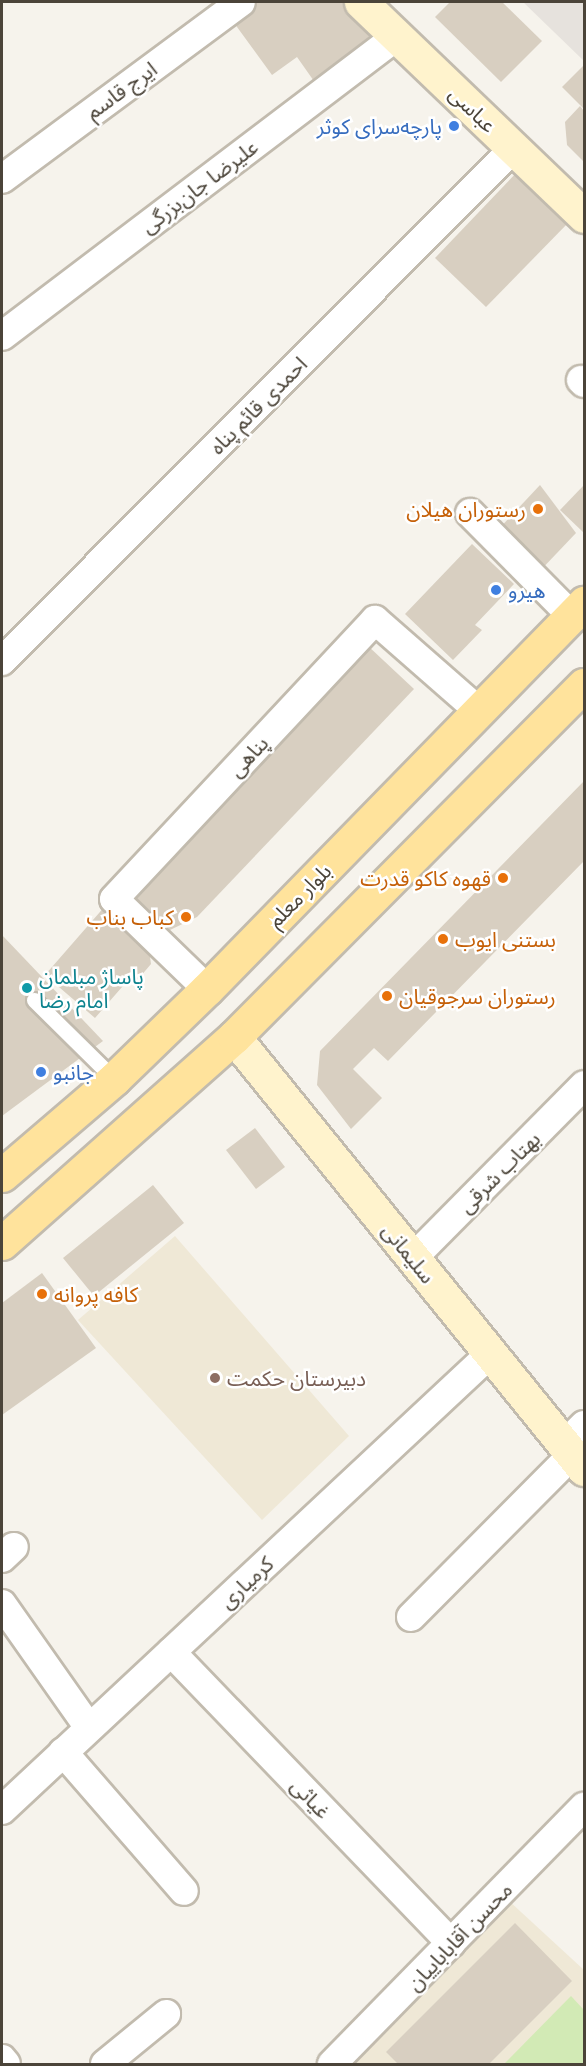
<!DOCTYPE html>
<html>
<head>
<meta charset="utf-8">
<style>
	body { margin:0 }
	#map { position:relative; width:586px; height:2066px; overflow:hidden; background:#f6f3ec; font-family:"IBM Plex Sans","Noto Sans Arabic",sans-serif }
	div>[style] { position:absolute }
	.industrial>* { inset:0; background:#e6e2dd }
	.education>* { inset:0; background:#efe8d6 }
	.green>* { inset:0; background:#d2eab5 }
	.building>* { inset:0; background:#d8cfc1 }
	.roads { filter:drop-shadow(2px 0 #c2bbae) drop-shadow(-2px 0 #c2bbae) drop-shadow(0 2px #c2bbae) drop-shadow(0 -2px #c2bbae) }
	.lane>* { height:15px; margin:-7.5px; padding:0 7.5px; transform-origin:7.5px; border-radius:7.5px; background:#fff }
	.street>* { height:28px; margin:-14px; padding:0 14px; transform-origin:14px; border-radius:14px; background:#fff }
	.secondary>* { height:33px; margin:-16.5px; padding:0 16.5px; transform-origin:16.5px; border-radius:16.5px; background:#fff3cd }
	.primary>* { height:33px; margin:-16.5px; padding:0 16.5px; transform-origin:16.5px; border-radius:16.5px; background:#ffe39c }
	.dots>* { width:16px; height:16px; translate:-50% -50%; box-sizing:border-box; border:3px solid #fff; border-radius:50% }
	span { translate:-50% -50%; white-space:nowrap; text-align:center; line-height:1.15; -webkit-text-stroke:5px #fff; paint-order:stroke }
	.street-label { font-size:21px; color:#4b4439 }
	.shop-label { font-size:21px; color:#366cbe }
	.right { translate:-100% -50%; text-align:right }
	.left { translate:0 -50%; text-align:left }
	.food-label { font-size:21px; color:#c56008 }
	.culture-label { font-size:21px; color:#0d838f }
	.education-label { font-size:21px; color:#785e54 }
	.frame { position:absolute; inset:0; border:3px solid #4b4439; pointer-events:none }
</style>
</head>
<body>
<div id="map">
	<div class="industrial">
		<i style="clip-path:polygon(523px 2px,584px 2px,584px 61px)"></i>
	</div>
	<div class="education">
		<i style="clip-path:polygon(175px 1236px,349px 1436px,262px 1520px,78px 1320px)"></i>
		<i style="clip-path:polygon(508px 1900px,584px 1970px,584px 2064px,342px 2064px)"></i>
	</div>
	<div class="green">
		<i style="clip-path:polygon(571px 1996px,584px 2010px,584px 2064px,504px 2064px)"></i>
	</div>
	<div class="building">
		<i style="clip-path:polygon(249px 2px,346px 2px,380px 37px,316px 84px,297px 57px,272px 75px,229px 16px)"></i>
		<i style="clip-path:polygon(450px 2px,502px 2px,542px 41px,501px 82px,435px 17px)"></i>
		<i style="clip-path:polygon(584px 65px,584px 109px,562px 87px)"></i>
		<i style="clip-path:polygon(580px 106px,584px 111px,584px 162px,567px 145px,565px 122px)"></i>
		<i style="clip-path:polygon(518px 171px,570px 221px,486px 307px,435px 258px)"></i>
		<i style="clip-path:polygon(540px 485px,576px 533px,537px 574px,495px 533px)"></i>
		<i style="clip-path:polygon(584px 485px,584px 533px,560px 510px)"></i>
		<i style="clip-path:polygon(472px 544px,514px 584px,475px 625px,482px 630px,453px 660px,405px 614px)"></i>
		<i style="clip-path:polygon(367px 645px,414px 689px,197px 917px,170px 930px,131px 893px)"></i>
		<i style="clip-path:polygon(584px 781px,584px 861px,388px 1061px,374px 1048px,353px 1069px,382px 1098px,351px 1129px,317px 1085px,320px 1051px)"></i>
		<i style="clip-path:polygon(106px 905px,148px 942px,151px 964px,134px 984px,129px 979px,95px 1018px,45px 975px)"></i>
		<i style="clip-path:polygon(2px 935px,103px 1041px,2px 1116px)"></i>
		<i style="clip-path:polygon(255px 1128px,285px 1167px,256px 1189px,226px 1150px)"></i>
		<i style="clip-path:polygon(153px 1185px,184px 1223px,94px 1296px,63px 1258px)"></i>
		<i style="clip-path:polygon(42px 1273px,96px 1348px,2px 1415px,2px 1303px)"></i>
		<i style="clip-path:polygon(515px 1923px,572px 1981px,489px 2064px,398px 2064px,386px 2052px)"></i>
	</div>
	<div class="roads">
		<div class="lane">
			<i style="left:34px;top:1000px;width:112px;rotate:44.6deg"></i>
		</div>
		<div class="street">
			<i style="left:2px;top:179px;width:297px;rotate:-36.5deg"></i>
			<i style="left:2px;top:336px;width:496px;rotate:-37.2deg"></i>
			<i style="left:581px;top:380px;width:4px;rotate:45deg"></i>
			<i style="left:470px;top:513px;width:145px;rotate:45.3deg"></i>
			<i style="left:2px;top:661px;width:725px;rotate:-45.06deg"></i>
			<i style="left:207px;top:989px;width:129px;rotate:-135.9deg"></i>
			<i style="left:114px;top:899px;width:382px;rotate:-46.9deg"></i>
			<i style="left:375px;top:620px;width:140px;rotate:41.2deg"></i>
			<i style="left:413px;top:1258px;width:243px;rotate:-45.3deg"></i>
			<i style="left:565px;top:1444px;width:27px;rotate:-45deg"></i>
			<i style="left:2px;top:1558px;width:16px;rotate:-43deg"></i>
			<i style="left:2px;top:1604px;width:151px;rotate:54.9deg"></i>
			<i style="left:411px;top:1617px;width:230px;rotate:-45.2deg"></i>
			<i style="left:171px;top:1652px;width:404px;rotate:46.1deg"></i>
			<i style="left:63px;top:1752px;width:184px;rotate:49deg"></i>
			<i style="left:2px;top:1810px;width:668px;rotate:-43.06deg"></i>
			<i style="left:2px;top:2059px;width:6px;rotate:51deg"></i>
			<i style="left:105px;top:2064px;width:79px;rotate:-39.3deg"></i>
			<i style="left:332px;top:2064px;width:360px;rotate:-45.6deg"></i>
		</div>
		<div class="secondary">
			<i style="left:361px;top:2px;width:309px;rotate:43.8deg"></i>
			<i style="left:234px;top:1037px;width:556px;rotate:50.99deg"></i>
		</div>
		<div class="primary">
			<i style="left:2px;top:1175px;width:148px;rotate:-40.6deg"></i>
			<i style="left:114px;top:1079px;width:129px;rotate:-44.1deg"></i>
			<i style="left:207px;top:989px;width:540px;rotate:-45.68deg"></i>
			<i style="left:2px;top:1243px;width:310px;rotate:-41.6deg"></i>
			<i style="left:234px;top:1037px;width:496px;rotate:-45.2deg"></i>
		</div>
	</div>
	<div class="dots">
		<i style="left:454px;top:126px;background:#3f7fe0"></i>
		<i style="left:538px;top:509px;background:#e8710a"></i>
		<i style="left:496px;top:590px;background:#3f7fe0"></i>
		<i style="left:503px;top:878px;background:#e8710a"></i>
		<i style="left:186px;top:917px;background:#e8710a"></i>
		<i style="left:443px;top:939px;background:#e8710a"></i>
		<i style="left:27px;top:988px;background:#0f9aa8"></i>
		<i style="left:387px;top:996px;background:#e8710a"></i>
		<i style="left:41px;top:1072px;background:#3f7fe0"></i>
		<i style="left:42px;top:1294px;background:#e8710a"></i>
		<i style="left:215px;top:1378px;background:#8d6e63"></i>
	</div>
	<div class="street-label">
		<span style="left:121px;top:90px;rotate:-36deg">ایرج قاسم</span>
		<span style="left:473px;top:109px;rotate:44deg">عباسی</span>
		<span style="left:199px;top:186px;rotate:-37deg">علیرضا جان‌بزرگی</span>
		<span style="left:258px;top:405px;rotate:-45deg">احمدی قائم پناه</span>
		<span style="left:248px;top:756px;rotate:-47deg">پناهی</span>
		<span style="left:299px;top:895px;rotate:-45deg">بلوار معلم</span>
		<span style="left:499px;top:1172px;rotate:-45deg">بهتاب شرقی</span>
		<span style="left:409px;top:1253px;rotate:51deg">سلیمانی</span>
		<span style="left:246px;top:1582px;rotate:-43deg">کرمیاری</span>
		<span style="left:311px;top:1798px;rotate:46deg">غیاثی</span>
		<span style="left:459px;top:1936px;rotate:-46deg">محسن آقاباباییان</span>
	</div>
	<div class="shop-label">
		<span class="right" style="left:442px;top:126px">پارچه‌سرای کوثر</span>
		<span class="left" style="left:508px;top:590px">هیرو</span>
		<span class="left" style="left:53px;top:1072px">جانبو</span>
	</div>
	<div class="food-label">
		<span class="right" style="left:526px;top:509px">رستوران هیلان</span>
		<span class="right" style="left:491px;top:878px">قهوه کاکو قدرت</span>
		<span class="right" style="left:174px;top:917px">کباب بناب</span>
		<span class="left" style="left:455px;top:939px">بستنی ایوب</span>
		<span class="left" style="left:399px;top:996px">رستوران سرجوقیان</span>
		<span class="left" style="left:54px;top:1294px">کافه پروانه</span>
	</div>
	<div class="culture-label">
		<span class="left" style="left:39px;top:988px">پاساژ مبلمان<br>امام رضا</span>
	</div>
	<div class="education-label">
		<span class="left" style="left:227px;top:1378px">دبیرستان حکمت</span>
	</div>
	<div class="frame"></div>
</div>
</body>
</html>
